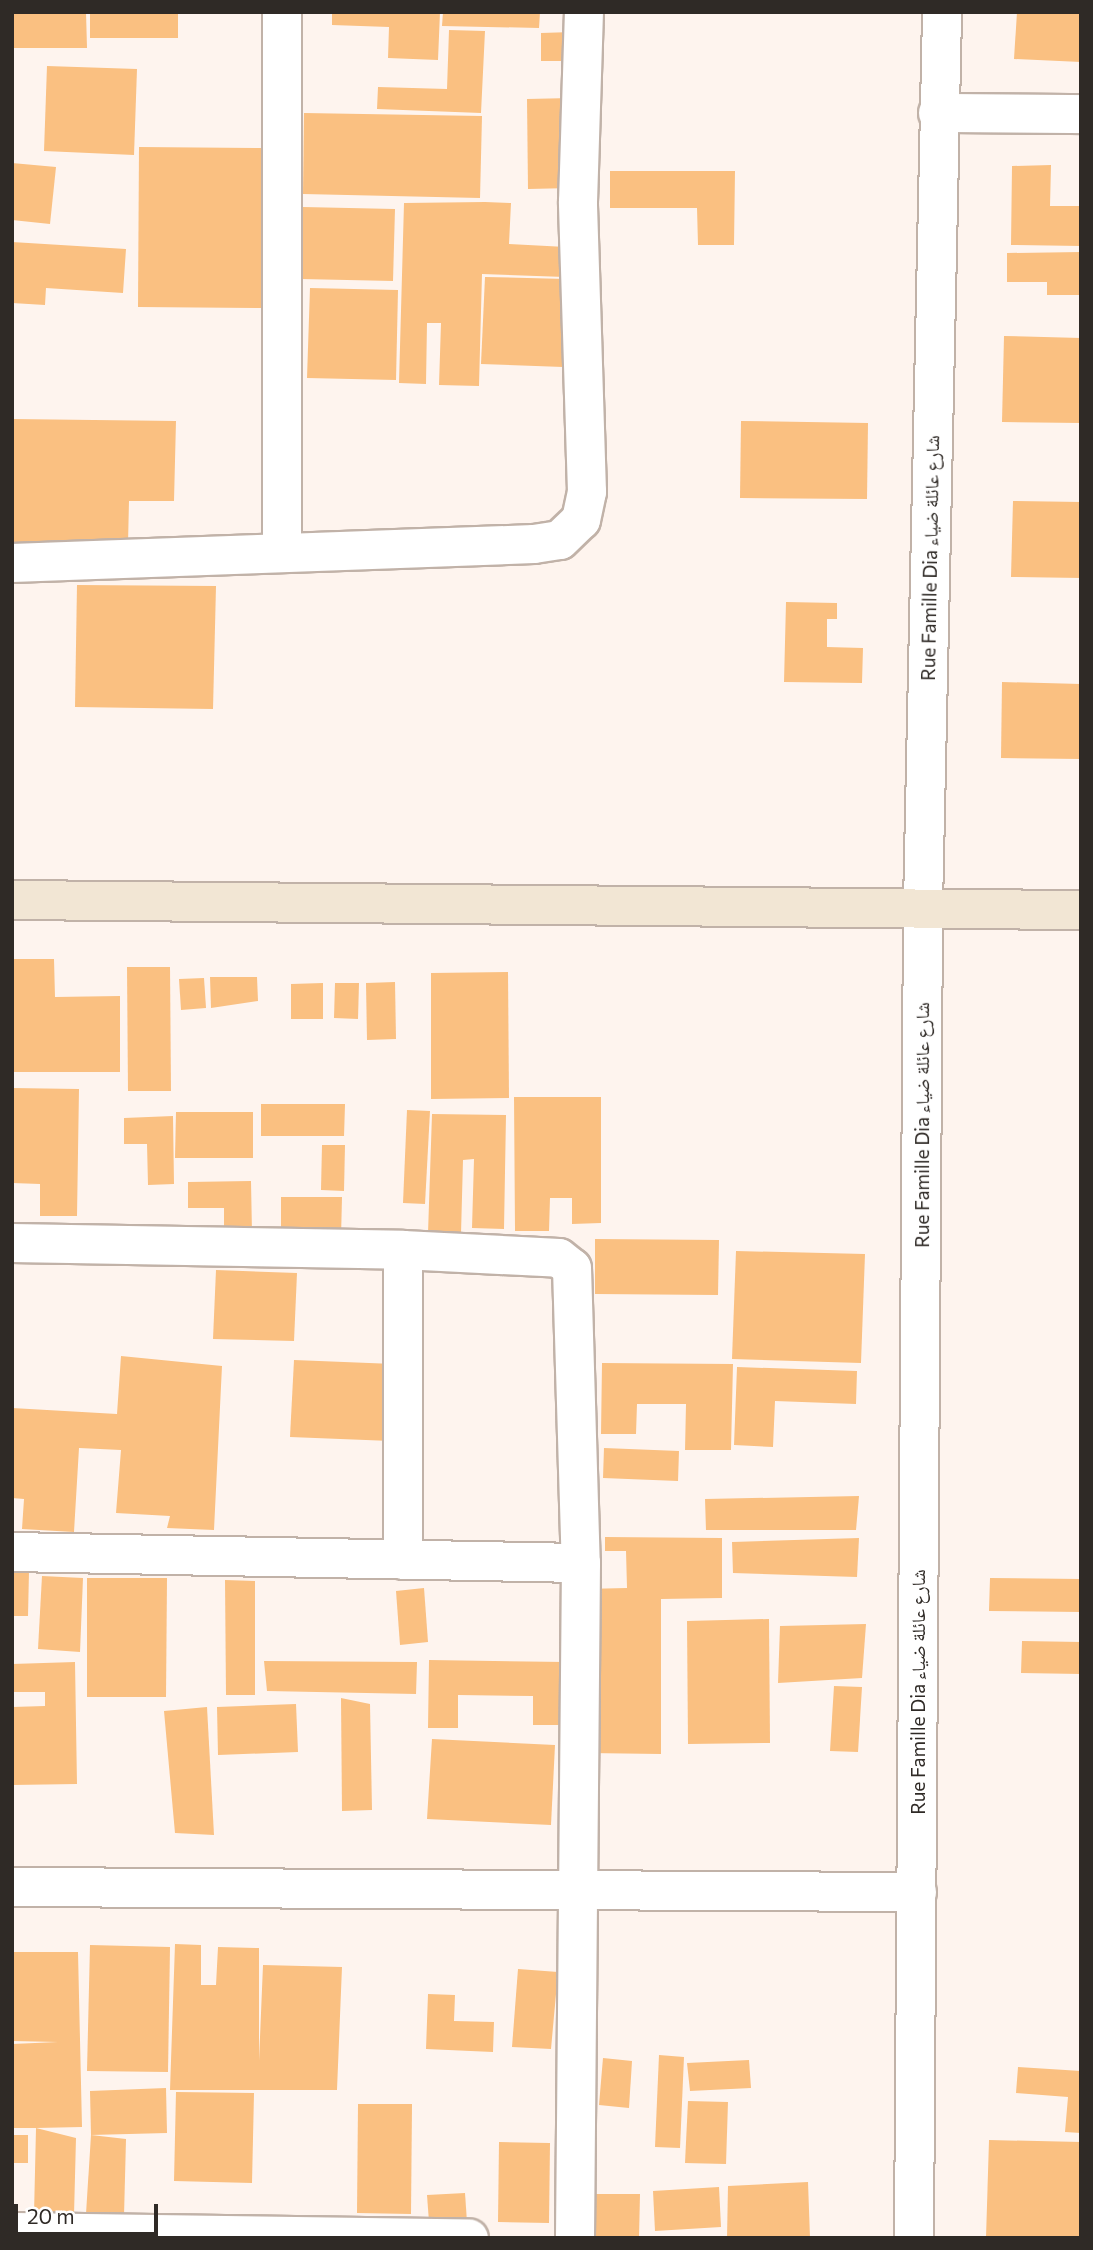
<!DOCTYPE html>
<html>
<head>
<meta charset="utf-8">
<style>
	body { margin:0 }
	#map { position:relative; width:1093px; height:2250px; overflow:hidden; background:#fef4ee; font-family:Commissioner,"Noto Naskh Arabic",sans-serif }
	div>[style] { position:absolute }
	.building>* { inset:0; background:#fac081 }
	.roads { filter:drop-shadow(2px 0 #c1b2a8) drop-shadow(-2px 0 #c1b2a8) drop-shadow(0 2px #c1b2a8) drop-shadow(0 -2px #c1b2a8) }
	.street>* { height:38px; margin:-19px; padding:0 19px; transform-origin:19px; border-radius:19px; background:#fff }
	.secondary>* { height:38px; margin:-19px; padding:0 19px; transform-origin:19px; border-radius:19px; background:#f2e6d4 }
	span { translate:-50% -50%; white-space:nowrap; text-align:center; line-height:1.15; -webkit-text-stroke:5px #fff; paint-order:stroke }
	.street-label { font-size:19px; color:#2f2a26 }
	.frame { position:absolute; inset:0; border:14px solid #2f2a26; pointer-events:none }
	.scale { position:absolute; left:14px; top:2204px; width:144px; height:32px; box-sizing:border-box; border:4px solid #2f2a26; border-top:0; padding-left:9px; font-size:21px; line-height:24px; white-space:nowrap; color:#2f2a26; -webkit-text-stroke:5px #fff; paint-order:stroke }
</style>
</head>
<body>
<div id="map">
	<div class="building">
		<i style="clip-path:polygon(12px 12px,86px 12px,87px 48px,12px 48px)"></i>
		<i style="clip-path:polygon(90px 12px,178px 12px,178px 38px,90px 38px)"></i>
		<i style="clip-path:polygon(332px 12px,440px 12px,438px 60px,388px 58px,389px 27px,332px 25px)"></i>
		<i style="clip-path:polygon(443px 12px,540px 12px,539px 28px,442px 26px)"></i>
		<i style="clip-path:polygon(1017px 12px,1081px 12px,1081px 62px,1014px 59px)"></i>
		<i style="clip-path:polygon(449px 30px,485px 31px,481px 113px,377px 109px,378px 87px,447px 89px)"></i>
		<i style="clip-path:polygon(572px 32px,572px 61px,541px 61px,541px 33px)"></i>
		<i style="clip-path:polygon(47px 66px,137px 69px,134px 155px,44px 151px)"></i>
		<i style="clip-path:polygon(571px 98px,572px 188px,528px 189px,527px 99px)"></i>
		<i style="clip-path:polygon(304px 113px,482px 116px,480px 198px,303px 194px)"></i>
		<i style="clip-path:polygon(139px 147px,267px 148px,266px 308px,138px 307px)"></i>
		<i style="clip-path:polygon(12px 163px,56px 167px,50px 224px,12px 220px)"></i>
		<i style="clip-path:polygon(1051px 165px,1050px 206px,1081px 206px,1081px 246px,1011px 245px,1012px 166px)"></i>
		<i style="clip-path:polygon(610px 171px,735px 171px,734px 245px,698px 245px,697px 208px,610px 208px)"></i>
		<i style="clip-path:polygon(485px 202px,511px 203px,509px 244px,566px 247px,565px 277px,482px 274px,479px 386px,439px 385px,441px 323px,427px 323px,426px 384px,399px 383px,404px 203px)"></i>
		<i style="clip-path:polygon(303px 207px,395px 209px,393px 281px,301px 279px)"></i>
		<i style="clip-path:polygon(12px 242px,126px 249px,123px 293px,46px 288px,45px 305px,12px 303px)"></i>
		<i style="clip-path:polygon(1081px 252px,1081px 295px,1047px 295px,1047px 282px,1007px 282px,1007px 253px)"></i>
		<i style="clip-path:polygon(485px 277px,566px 279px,563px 367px,481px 364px)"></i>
		<i style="clip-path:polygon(310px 288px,398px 290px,396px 380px,307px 378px)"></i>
		<i style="clip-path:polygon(1004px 336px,1081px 338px,1081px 423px,1002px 422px)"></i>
		<i style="clip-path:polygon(12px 419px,176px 421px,174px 501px,129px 501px,128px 544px,12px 543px)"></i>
		<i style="clip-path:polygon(741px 421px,868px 423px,867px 499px,740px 498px)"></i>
		<i style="clip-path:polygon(1013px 501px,1081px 502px,1081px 578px,1011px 577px)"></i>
		<i style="clip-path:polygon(77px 585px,216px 586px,213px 709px,75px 707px)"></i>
		<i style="clip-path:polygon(786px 602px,837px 603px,837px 619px,827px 619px,827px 647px,863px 648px,862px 683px,784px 682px)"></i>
		<i style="clip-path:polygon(1002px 682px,1081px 684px,1081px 759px,1001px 758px)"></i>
		<i style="clip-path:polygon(12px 959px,54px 959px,55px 997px,120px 996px,120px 1072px,12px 1072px)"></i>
		<i style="clip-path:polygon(127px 967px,170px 967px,171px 1091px,128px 1091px)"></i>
		<i style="clip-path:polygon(508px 972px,509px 1098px,431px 1099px,431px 973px)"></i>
		<i style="clip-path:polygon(210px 977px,257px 977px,258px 1001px,211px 1008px)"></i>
		<i style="clip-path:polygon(204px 978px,206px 1008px,181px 1010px,179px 979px)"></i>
		<i style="clip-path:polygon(395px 982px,396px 1039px,367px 1040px,366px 983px)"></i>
		<i style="clip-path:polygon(323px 983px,323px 1019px,291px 1019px,291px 984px)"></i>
		<i style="clip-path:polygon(335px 983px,359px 983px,358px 1019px,334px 1018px)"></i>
		<i style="clip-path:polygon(12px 1088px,79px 1089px,77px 1216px,40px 1216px,40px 1184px,12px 1183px)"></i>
		<i style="clip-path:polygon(514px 1097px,601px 1097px,601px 1223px,572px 1224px,572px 1198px,550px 1198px,549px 1231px,515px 1231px)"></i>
		<i style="clip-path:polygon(261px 1104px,345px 1104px,344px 1136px,261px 1136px)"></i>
		<i style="clip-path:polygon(407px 1110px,430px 1111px,425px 1204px,403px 1203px)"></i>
		<i style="clip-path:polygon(176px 1112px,253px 1112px,253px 1158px,175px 1158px)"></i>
		<i style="clip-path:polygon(432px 1114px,506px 1115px,504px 1229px,472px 1228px,474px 1159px,463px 1160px,461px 1234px,428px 1233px)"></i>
		<i style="clip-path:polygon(173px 1116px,174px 1184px,148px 1185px,147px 1144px,124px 1144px,124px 1118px)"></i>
		<i style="clip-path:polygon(322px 1145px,345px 1145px,344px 1191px,321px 1190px)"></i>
		<i style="clip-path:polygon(251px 1181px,252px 1233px,224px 1233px,224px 1208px,188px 1208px,188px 1182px)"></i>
		<i style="clip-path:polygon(281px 1197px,342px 1197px,341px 1238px,281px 1238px)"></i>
		<i style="clip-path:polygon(595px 1239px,719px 1240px,718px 1295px,595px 1294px)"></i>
		<i style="clip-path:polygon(736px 1251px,865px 1254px,861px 1363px,732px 1359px)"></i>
		<i style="clip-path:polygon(216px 1270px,297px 1273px,294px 1341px,213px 1339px)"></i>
		<i style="clip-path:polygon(121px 1356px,222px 1366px,214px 1530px,167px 1528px,170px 1516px,116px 1513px,121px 1450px,79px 1448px,74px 1532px,22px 1529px,24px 1499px,12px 1498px,12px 1408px,117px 1414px)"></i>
		<i style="clip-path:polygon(294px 1360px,394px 1364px,391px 1441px,290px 1437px)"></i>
		<i style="clip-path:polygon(602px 1363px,733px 1364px,731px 1450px,685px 1450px,686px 1404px,637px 1404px,636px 1434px,601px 1434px)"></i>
		<i style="clip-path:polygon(737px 1367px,857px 1371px,856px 1404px,775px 1401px,773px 1447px,734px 1445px)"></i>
		<i style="clip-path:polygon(604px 1448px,679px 1451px,678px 1481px,603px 1478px)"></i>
		<i style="clip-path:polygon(859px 1496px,856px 1530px,706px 1530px,705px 1499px)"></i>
		<i style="clip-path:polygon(605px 1537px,722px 1538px,722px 1598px,661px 1599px,661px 1754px,587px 1753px,584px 1589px,627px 1588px,626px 1551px,605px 1551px)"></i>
		<i style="clip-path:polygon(859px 1538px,857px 1577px,733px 1573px,732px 1542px)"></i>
		<i style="clip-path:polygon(12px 1571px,29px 1571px,28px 1616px,12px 1616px)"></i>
		<i style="clip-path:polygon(42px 1576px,83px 1578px,80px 1652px,38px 1649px)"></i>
		<i style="clip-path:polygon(87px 1578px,167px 1578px,166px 1697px,87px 1697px)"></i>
		<i style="clip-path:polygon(990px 1578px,1081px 1579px,1081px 1612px,989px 1611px)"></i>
		<i style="clip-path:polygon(225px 1580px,255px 1581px,255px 1695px,226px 1695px)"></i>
		<i style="clip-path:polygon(424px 1588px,428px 1642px,400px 1645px,396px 1591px)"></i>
		<i style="clip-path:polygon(769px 1619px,770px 1743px,688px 1744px,687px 1621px)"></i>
		<i style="clip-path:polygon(866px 1624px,862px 1678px,778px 1683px,780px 1626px)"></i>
		<i style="clip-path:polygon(1022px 1641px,1081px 1642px,1081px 1674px,1021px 1673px)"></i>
		<i style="clip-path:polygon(429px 1660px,565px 1662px,565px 1725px,533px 1725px,533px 1696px,458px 1695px,458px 1728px,428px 1728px)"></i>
		<i style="clip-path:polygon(264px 1661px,417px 1662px,416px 1694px,267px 1691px)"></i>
		<i style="clip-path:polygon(75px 1662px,77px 1784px,12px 1785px,12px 1707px,45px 1706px,45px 1692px,12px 1692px,12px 1664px)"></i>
		<i style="clip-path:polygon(834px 1686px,862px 1687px,858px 1752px,830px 1751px)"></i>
		<i style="clip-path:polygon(341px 1698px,370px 1704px,372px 1810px,342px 1811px)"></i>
		<i style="clip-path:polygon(296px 1704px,298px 1752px,218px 1755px,217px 1707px)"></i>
		<i style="clip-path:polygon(207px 1707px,214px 1835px,175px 1833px,164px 1711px)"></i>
		<i style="clip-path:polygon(432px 1739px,555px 1745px,551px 1825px,427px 1819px)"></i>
		<i style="clip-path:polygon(175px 1944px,201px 1945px,201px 1985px,216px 1985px,218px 1947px,259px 1948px,259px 2061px,263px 1965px,342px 1967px,337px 2090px,170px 2090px)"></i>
		<i style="clip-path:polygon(90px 1945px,170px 1947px,168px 2072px,87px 2071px)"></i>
		<i style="clip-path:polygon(12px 1952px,78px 1952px,82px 2127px,36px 2128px,76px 2138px,74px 2215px,34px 2214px,36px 2128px,12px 2128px,12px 2044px,58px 2042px,12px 2041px)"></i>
		<i style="clip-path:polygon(518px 1969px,558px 1972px,551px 2049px,512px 2047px)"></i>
		<i style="clip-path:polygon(428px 1994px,455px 1995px,454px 2021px,494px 2022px,493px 2052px,426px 2049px)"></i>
		<i style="clip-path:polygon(659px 2055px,684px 2057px,680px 2148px,655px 2147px)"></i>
		<i style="clip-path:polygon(603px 2058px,632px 2061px,629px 2108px,599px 2105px)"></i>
		<i style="clip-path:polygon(749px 2060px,751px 2088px,690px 2091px,687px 2063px)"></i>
		<i style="clip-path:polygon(1018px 2067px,1081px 2071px,1081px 2133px,1065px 2132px,1068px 2097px,1016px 2093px)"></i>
		<i style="clip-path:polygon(166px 2088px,167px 2133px,91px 2135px,90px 2091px)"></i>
		<i style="clip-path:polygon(176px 2092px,254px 2093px,252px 2183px,174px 2181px)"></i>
		<i style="clip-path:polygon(688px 2101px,728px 2102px,726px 2164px,685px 2163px)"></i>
		<i style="clip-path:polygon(358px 2104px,412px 2104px,411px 2214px,357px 2213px)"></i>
		<i style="clip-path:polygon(12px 2135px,28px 2135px,28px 2163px,12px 2163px)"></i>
		<i style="clip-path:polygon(91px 2135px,126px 2139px,124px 2216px,86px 2214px)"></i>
		<i style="clip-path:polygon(989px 2140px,1081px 2142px,1081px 2238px,986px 2238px)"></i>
		<i style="clip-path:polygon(499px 2142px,550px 2143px,549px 2223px,498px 2222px)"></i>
		<i style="clip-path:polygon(808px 2182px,810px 2238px,727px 2238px,728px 2186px)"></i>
		<i style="clip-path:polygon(719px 2187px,721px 2227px,655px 2231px,653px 2191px)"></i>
		<i style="clip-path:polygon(465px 2193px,467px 2222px,429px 2222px,427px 2195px)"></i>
		<i style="clip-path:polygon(596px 2194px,640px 2194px,639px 2238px,595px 2238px)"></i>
	</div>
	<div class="roads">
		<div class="street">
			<i style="left:282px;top:12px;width:536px;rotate:90deg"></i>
			<i style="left:938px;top:113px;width:143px;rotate:0.4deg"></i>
			<i style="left:12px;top:563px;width:522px;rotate:-2.08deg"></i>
			<i style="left:534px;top:544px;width:26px;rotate:-9deg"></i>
			<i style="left:560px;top:540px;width:29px;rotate:-44deg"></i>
			<i style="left:581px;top:520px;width:29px;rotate:-78deg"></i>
			<i style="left:587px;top:492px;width:290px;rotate:-91.8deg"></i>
			<i style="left:578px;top:202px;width:190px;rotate:-88.2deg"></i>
			<i style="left:12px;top:1243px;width:391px;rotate:1deg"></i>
			<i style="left:403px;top:1250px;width:156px;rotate:2.9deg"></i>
			<i style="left:559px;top:1258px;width:16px;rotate:38deg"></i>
			<i style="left:572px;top:1268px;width:295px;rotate:88.3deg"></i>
			<i style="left:581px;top:1563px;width:675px;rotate:90.51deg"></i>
			<i style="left:12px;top:1552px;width:569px;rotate:1.11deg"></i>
			<i style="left:403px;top:1560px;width:310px;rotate:-90deg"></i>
			<i style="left:12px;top:1887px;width:905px;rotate:0.32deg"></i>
			<i style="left:12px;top:2232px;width:457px;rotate:0.8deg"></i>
			<i style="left:914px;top:2238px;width:1332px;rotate:-89.61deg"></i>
			<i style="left:923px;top:906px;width:894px;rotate:-88.78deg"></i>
		</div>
		<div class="secondary">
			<i style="left:12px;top:900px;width:1069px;rotate:0.54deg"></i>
		</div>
	</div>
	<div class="street-label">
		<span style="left:930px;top:558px;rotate:-89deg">Rue Famille Dia شارع عائلة ضياء</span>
		<span style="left:922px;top:1125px;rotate:-90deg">Rue Famille Dia شارع عائلة ضياء</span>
		<span style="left:918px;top:1692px;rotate:-90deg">Rue Famille Dia شارع عائلة ضياء</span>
	</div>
	<div class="frame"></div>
	<div class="scale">20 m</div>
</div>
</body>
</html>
